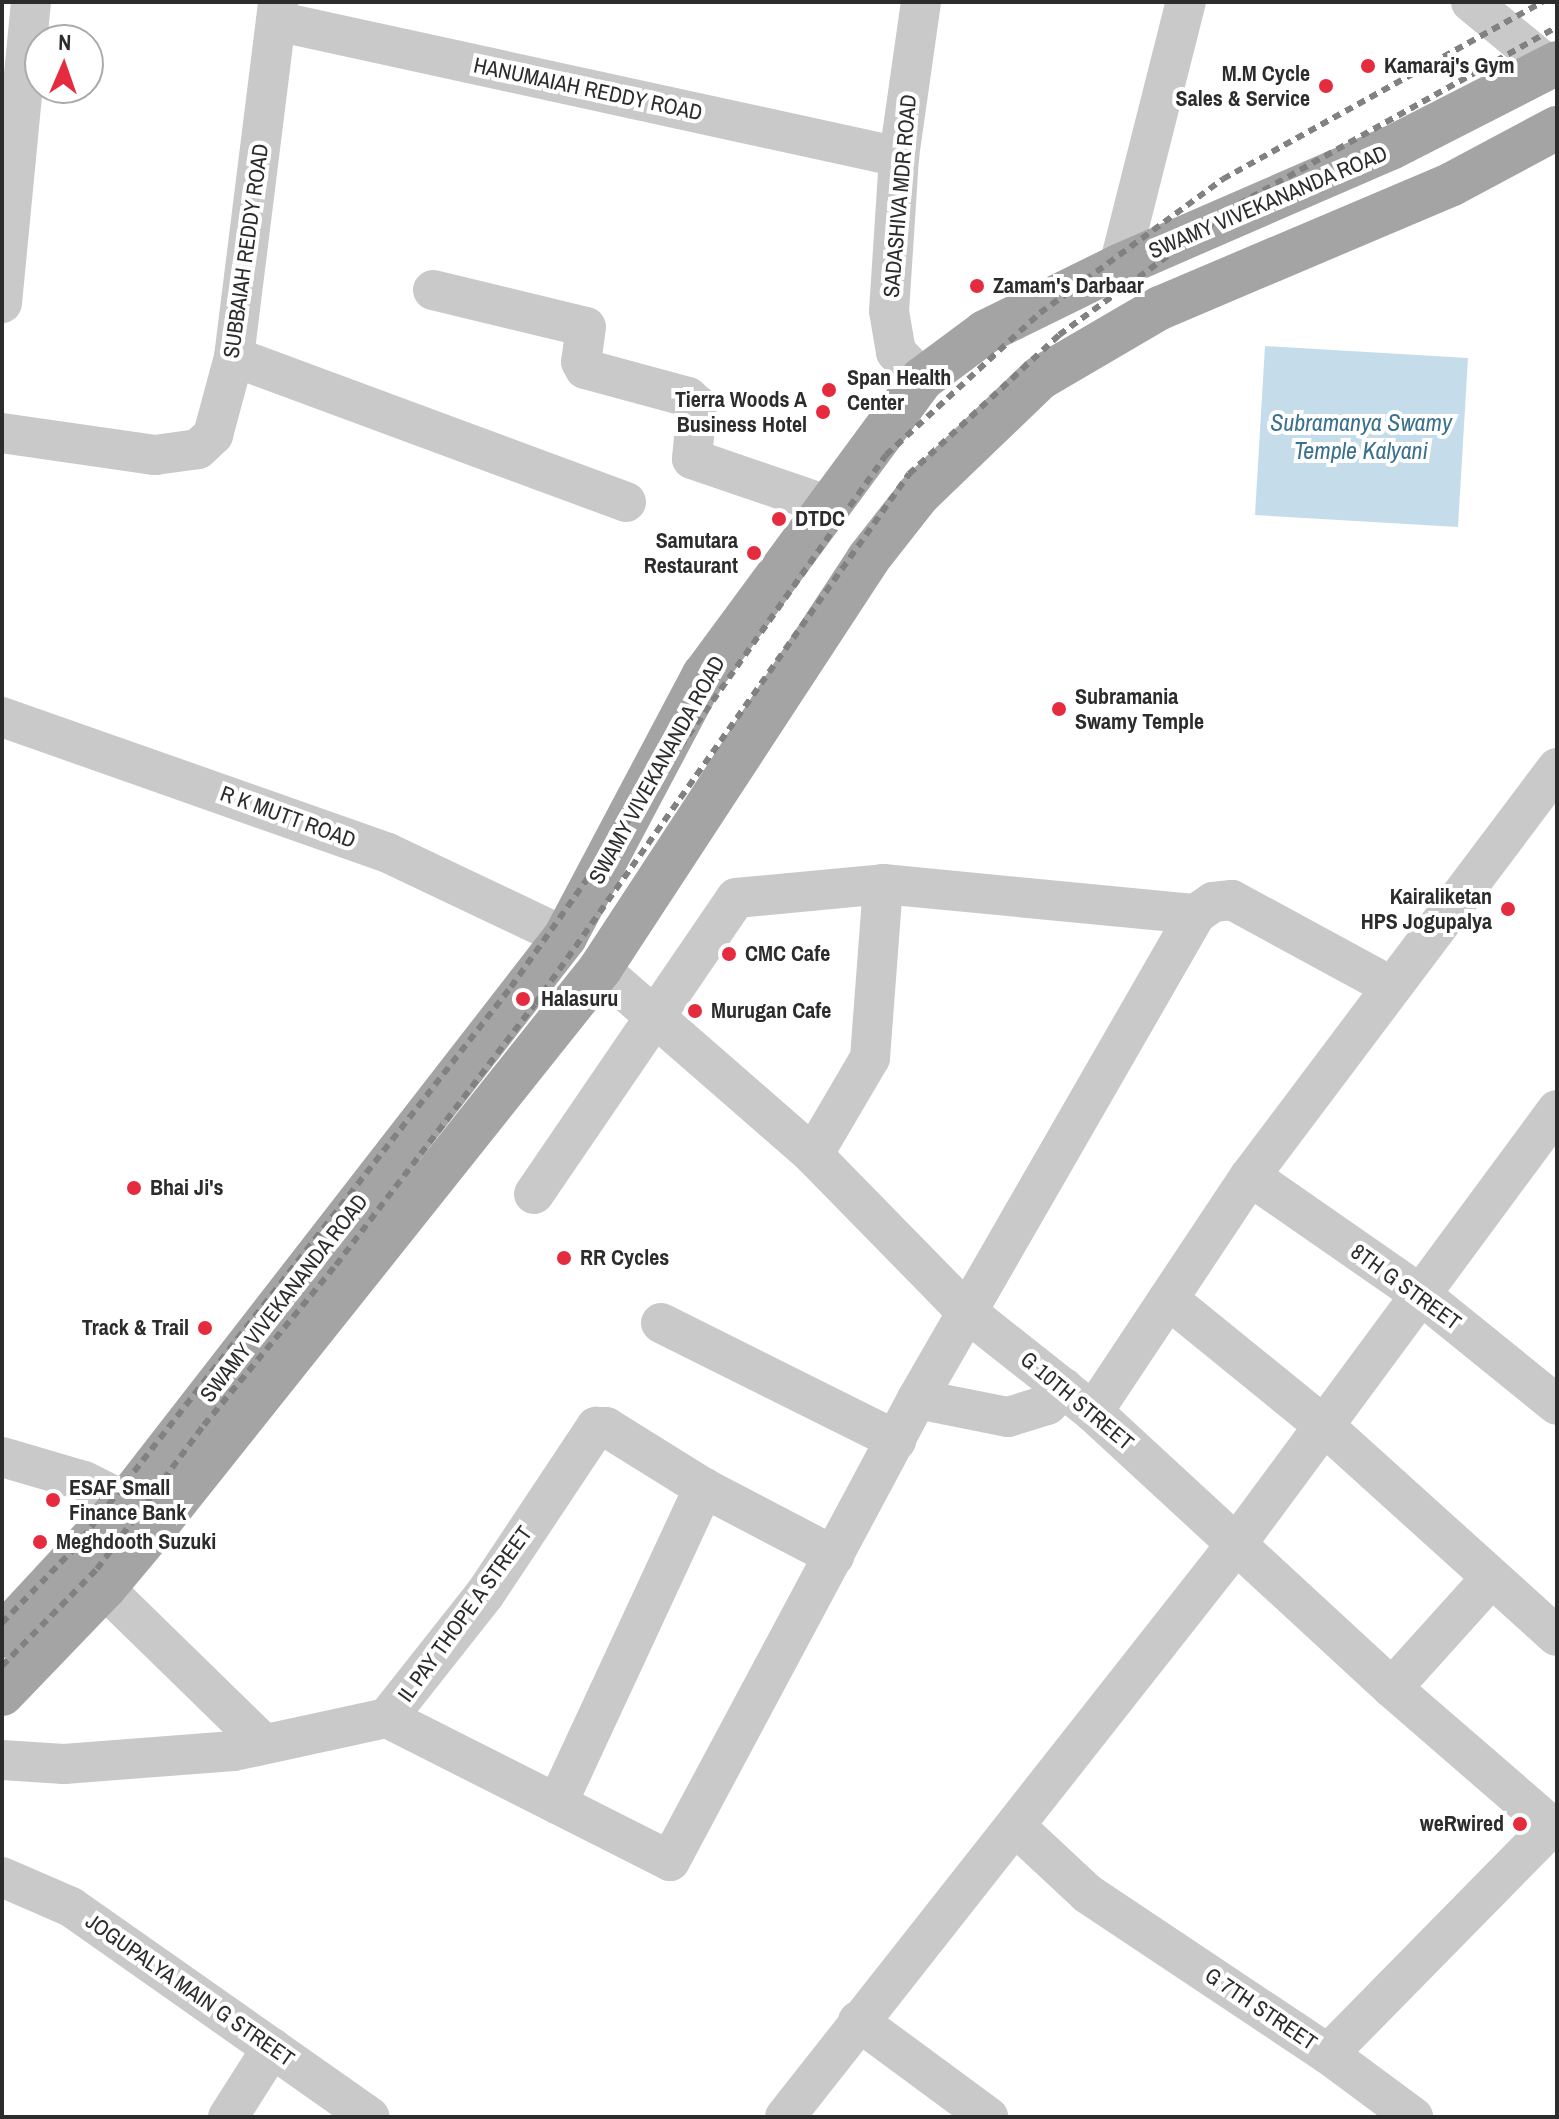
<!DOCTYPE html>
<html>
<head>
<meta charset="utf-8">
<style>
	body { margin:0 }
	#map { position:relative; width:1559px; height:2119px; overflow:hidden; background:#fff; font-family:"Archivo Narrow",sans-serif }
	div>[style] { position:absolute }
	.water>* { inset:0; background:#c5ddeb }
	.street>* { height:40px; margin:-20px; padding:0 20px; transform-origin:20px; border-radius:20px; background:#c9c9c9 }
	.primary>* { height:44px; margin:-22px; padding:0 22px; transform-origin:22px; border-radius:22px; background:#a4a4a4 }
	.rail>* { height:6px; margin-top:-3px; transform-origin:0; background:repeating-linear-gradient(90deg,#818181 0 8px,transparent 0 14px) }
	.dots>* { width:22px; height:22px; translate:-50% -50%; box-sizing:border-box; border:4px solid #fff; border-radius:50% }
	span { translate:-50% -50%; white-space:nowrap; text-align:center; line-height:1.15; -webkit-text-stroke:8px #fff; paint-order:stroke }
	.poi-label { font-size:22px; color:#2c2c2c; font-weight:700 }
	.left { translate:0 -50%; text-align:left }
	.right { translate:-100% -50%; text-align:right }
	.street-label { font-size:22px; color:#2c2c2c }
	.water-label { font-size:24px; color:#3b708e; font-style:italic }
	.frame { position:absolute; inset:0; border:4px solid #2c2c2c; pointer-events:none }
	.north { position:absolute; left:24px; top:24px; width:80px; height:80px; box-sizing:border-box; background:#fff; border:2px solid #ababab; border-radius:50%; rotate:2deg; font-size:22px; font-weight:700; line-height:32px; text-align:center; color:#2c2c2c }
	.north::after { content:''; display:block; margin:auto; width:28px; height:36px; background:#e52c3f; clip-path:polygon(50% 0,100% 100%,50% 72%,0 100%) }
</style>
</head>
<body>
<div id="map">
	<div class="water">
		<i style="clip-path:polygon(1265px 346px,1468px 358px,1458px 527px,1255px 515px)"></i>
	</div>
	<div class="street">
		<i style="left:921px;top:2px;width:157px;rotate:98.1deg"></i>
		<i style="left:899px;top:157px;width:154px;rotate:93.7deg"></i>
		<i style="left:889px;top:311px;width:42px;rotate:80.3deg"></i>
		<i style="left:896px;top:352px;width:37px;rotate:46deg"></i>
		<i style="left:1471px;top:2px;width:104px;rotate:39.5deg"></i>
		<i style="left:276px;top:21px;width:638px;rotate:12.31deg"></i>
		<i style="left:1119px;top:266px;width:272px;rotate:-75.8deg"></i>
		<i style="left:433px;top:290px;width:157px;rotate:13.6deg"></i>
		<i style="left:586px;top:327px;width:35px;rotate:98deg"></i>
		<i style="left:581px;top:362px;width:8px;rotate:60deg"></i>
		<i style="left:585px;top:369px;width:107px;rotate:15.2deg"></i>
		<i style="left:688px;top:397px;width:12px;rotate:42deg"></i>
		<i style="left:697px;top:405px;width:54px;rotate:95.3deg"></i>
		<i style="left:692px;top:459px;width:145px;rotate:18.9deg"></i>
		<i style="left:2px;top:303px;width:302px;rotate:-84.5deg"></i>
		<i style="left:234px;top:357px;width:418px;rotate:20.3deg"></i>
		<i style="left:2px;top:433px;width:155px;rotate:8.2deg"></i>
		<i style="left:155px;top:455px;width:43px;rotate:-7.9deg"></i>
		<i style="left:198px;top:449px;width:21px;rotate:-43deg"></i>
		<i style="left:213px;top:435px;width:81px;rotate:-74.9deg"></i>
		<i style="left:234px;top:357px;width:358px;rotate:-82.9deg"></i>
		<i style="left:2px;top:717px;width:409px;rotate:19.4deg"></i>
		<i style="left:388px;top:853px;width:196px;rotate:25.4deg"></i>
		<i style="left:600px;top:969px;width:283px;rotate:41.1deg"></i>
		<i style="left:813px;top:1155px;width:220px;rotate:45.6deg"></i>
		<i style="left:967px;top:1312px;width:161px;rotate:38.4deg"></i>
		<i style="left:1093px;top:1412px;width:407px;rotate:42.7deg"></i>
		<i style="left:1392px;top:1688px;width:218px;rotate:40.9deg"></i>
		<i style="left:813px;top:1155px;width:113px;rotate:-59.6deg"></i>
		<i style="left:870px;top:1058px;width:174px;rotate:-85.7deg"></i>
		<i style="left:1250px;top:1176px;width:207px;rotate:34.8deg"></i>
		<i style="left:1420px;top:1294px;width:176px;rotate:39deg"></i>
		<i style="left:534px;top:1194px;width:358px;rotate:-55.7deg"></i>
		<i style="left:736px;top:898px;width:148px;rotate:-5.4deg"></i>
		<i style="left:883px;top:884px;width:314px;rotate:5.5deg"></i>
		<i style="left:1168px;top:1299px;width:198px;rotate:39.1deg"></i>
		<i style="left:1322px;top:1424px;width:316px;rotate:42.1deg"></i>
		<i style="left:661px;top:1323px;width:263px;rotate:26.5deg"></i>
		<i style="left:917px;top:1399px;width:93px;rotate:11.2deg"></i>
		<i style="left:1008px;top:1417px;width:41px;rotate:-17.1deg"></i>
		<i style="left:1047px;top:1405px;width:24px;rotate:-45deg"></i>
		<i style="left:1093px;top:1412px;width:283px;rotate:-56.4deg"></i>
		<i style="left:1250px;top:1176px;width:511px;rotate:-53.04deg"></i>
		<i style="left:2px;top:1457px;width:85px;rotate:16.3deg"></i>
		<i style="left:84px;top:1481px;width:78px;rotate:26.6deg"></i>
		<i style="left:104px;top:1588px;width:223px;rotate:44.3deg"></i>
		<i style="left:1392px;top:1688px;width:148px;rotate:-48deg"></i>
		<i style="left:387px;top:1718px;width:317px;rotate:26.8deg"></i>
		<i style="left:670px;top:1861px;width:524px;rotate:-61.87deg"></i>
		<i style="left:917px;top:1399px;width:560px;rotate:-60.09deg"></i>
		<i style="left:1196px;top:914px;width:21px;rotate:-35deg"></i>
		<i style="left:1213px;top:902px;width:19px;rotate:-6deg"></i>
		<i style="left:1232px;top:900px;width:182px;rotate:28.5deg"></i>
		<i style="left:2px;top:1760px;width:62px;rotate:3.7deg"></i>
		<i style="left:64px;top:1764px;width:170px;rotate:-4.4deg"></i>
		<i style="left:234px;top:1751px;width:157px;rotate:-12.2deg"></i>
		<i style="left:387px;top:1718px;width:158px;rotate:-51.7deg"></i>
		<i style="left:485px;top:1594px;width:201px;rotate:-56.4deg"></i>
		<i style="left:596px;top:1427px;width:10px"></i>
		<i style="left:606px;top:1427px;width:115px;rotate:31.9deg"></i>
		<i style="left:704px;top:1488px;width:147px;rotate:27.6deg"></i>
		<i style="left:557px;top:1804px;width:349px;rotate:-65.1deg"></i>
		<i style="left:1017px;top:1828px;width:97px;rotate:42.9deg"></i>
		<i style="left:1088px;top:1894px;width:288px;rotate:33.7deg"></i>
		<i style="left:1328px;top:2054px;width:320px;rotate:-45.5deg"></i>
		<i style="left:2px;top:1877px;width:75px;rotate:23.5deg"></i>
		<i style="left:71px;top:1907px;width:365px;rotate:35.1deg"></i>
		<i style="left:858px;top:2021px;width:162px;rotate:36.4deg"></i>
		<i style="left:1328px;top:2054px;width:106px;rotate:36.5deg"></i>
		<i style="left:228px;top:2117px;width:82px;rotate:-57.5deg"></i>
		<i style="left:785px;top:2117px;width:732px;rotate:-51.77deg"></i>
		<i style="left:1238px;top:1542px;width:537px;rotate:-53.56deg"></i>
	</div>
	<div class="primary">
		<i style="left:2px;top:1636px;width:185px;rotate:-47.2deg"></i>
		<i style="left:128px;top:1500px;width:713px;rotate:-52.18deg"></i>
		<i style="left:565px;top:937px;width:297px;rotate:-62.1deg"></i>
		<i style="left:704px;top:675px;width:368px;rotate:-53.6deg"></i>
		<i style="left:922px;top:379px;width:79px;rotate:-36.7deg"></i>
		<i style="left:985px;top:332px;width:149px;rotate:-26.2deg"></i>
		<i style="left:1119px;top:266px;width:296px;rotate:-23.5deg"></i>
		<i style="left:1391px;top:148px;width:186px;rotate:-27.1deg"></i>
		<i style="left:2px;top:1694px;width:147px;rotate:-46.1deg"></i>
		<i style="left:104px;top:1588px;width:89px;rotate:-50deg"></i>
		<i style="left:161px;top:1520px;width:705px;rotate:-51.45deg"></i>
		<i style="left:600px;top:969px;width:490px;rotate:-56.8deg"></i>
		<i style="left:868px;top:559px;width:83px;rotate:-51.9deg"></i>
		<i style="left:919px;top:494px;width:168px;rotate:-43.8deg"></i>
		<i style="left:1040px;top:378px;width:139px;rotate:-30.3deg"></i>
		<i style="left:1160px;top:308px;width:317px;rotate:-23deg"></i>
		<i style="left:1452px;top:184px;width:119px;rotate:-28.1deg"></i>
	</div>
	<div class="rail">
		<i style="left:2px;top:1623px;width:103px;rotate:-45.8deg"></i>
		<i style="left:74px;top:1549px;width:712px;rotate:-52.13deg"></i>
		<i style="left:511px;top:987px;width:651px;rotate:-54.82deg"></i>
		<i style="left:886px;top:455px;width:209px;rotate:-42.7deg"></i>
		<i style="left:1040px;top:313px;width:227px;rotate:-36.2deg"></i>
		<i style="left:1223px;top:179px;width:365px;rotate:-29deg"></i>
		<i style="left:2px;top:1666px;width:136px;rotate:-45.6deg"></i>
		<i style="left:97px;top:1569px;width:179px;rotate:-53.4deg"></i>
		<i style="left:204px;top:1425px;width:207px;rotate:-50.5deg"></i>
		<i style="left:336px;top:1265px;width:328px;rotate:-52.7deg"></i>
		<i style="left:535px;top:1004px;width:649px;rotate:-54.79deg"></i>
		<i style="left:909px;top:474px;width:205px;rotate:-42.8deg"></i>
		<i style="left:1059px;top:335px;width:223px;rotate:-36deg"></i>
		<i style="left:1239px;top:204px;width:364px;rotate:-29.1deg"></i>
	</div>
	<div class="dots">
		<i style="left:1368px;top:66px;background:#e52c3f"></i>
		<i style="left:1326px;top:86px;background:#e52c3f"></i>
		<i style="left:977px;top:286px;background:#e52c3f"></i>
		<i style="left:829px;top:390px;background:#e52c3f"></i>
		<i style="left:823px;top:412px;background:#e52c3f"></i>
		<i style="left:779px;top:519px;background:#e52c3f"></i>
		<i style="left:754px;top:553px;background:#e52c3f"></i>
		<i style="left:1059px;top:709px;background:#e52c3f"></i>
		<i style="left:1508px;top:909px;background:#e52c3f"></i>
		<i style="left:729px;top:954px;background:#e52c3f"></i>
		<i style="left:523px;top:999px;background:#e52c3f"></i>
		<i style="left:695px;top:1011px;background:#e52c3f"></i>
		<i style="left:134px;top:1188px;background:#e52c3f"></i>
		<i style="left:564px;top:1258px;background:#e52c3f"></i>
		<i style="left:205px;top:1328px;background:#e52c3f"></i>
		<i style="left:53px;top:1500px;background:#e52c3f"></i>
		<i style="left:40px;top:1542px;background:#e52c3f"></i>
		<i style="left:1520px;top:1824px;background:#e52c3f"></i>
	</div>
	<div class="poi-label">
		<span class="left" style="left:1384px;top:66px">Kamaraj's Gym</span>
		<span class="right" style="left:1310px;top:86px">M.M Cycle<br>Sales &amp; Service</span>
		<span class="left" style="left:993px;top:286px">Zamam's Darbaar</span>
		<span class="left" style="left:847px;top:390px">Span Health<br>Center</span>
		<span class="right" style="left:807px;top:412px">Tierra Woods A<br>Business Hotel</span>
		<span class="left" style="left:795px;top:519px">DTDC</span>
		<span class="right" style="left:738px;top:553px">Samutara<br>Restaurant</span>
		<span class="left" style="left:1075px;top:709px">Subramania<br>Swamy Temple</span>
		<span class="right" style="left:1492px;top:909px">Kairaliketan<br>HPS Jogupalya</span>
		<span class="left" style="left:745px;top:954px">CMC Cafe</span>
		<span class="left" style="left:541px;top:999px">Halasuru</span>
		<span class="left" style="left:711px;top:1011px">Murugan Cafe</span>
		<span class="left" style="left:150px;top:1188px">Bhai Ji's</span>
		<span class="left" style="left:580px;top:1258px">RR Cycles</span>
		<span class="right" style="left:189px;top:1328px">Track &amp; Trail</span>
		<span class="left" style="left:69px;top:1500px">ESAF Small<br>Finance Bank</span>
		<span class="left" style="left:56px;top:1542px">Meghdooth Suzuki</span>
		<span class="right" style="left:1504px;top:1824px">weRwired</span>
	</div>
	<div class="street-label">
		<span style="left:588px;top:89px;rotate:12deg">HANUMAIAH REDDY ROAD</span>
		<span style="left:900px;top:196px;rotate:-85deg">SADASHIVA MDR ROAD</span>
		<span style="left:1268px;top:202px;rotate:-23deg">SWAMY VIVEKANANDA ROAD</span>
		<span style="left:246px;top:251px;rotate:-82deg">SUBBAIAH REDDY ROAD</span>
		<span style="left:657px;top:770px;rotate:-61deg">SWAMY VIVEKANANDA ROAD</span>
		<span style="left:288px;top:817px;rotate:20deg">R K MUTT ROAD</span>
		<span style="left:1406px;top:1287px;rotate:36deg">8TH G STREET</span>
		<span style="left:284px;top:1298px;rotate:-52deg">SWAMY VIVEKANANDA ROAD</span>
		<span style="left:1077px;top:1401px;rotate:40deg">G 10TH STREET</span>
		<span style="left:465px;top:1614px;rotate:-54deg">IL PAY THOPE A STREET</span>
		<span style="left:190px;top:1990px;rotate:35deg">JOGUPALYA MAIN G STREET</span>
		<span style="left:1261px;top:2009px;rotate:34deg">G 7TH STREET</span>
	</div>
	<div class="water-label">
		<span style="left:1361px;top:437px">Subramanya Swamy<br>Temple Kalyani</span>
	</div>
	<div class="frame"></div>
	<div class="north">N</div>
</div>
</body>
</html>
